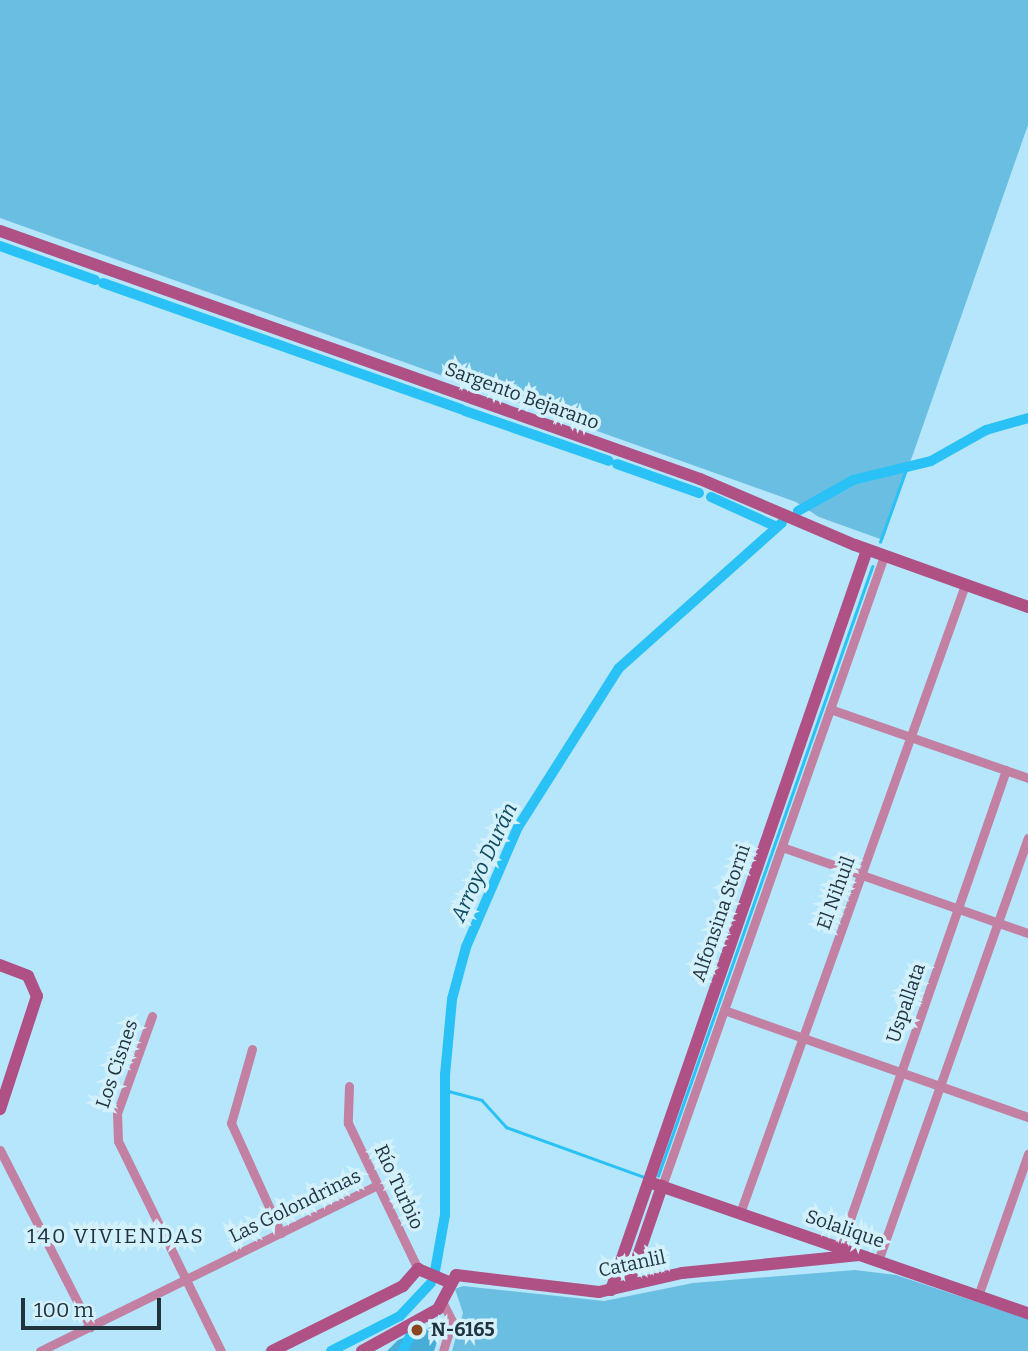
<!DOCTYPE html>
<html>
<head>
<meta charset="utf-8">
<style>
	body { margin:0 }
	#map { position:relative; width:1028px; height:1351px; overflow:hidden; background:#b5e6fc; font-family:Bitter,serif }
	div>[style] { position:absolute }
	.green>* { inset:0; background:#6abee2 }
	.forest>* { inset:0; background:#47aed8 }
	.stream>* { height:2.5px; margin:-1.25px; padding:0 1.25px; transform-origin:1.25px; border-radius:1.25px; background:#2ac1f6 }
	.canal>* { height:10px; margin:-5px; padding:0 5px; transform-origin:5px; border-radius:5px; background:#2ac1f6 }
	.street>* { height:9px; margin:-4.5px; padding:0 4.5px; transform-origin:4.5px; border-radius:4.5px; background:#c281a2 }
	.secondary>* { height:12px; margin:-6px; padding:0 6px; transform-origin:6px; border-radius:6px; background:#af5185 }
	.dots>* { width:19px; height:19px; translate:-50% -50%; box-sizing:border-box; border:4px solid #d3f0fd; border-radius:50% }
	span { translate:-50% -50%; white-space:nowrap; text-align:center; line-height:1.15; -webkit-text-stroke:7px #d3f0fd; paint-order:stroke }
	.street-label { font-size:19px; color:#21343d }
	.poi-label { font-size:19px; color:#21343d; font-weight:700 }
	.left { translate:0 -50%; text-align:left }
	.water-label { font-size:21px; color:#0c485e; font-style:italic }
	.neighbourhood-label { font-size:21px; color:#21343d; letter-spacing:2px }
	.scale { position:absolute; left:21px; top:1298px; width:140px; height:32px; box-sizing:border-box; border:4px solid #21343d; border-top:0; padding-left:9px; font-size:21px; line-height:24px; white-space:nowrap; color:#21343d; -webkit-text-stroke:5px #d3f0fd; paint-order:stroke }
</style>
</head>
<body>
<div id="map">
	<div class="green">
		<i style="clip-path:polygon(0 0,1028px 0,1028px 125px,883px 540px,819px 517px,796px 502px,0 218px)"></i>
		<i style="clip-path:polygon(855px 1270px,896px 1275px,1028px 1319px,1028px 1351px,452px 1351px,463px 1313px,455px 1289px,463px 1286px,604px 1301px,693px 1283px)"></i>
	</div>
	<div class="forest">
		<i style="clip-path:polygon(436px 1325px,440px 1333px,434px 1351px,387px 1351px,398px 1340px)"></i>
	</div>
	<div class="stream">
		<i style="left:880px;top:542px;width:80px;rotate:-70.2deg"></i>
		<i style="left:445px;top:1090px;width:38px;rotate:15deg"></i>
		<i style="left:482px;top:1100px;width:36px;rotate:48deg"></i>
		<i style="left:506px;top:1127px;width:147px;rotate:19.9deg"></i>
		<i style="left:658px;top:1176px;width:646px;rotate:-70.64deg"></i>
	</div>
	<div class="canal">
		<i style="left:0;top:246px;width:101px;rotate:19.7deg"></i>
		<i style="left:103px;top:283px;width:380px;rotate:19.4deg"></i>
		<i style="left:465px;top:411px;width:152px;rotate:19.1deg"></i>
		<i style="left:617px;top:464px;width:87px;rotate:19.5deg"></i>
		<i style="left:711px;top:497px;width:72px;rotate:24.4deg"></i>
		<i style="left:798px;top:511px;width:63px;rotate:-29.4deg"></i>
		<i style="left:853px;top:480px;width:80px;rotate:-13.7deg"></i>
		<i style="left:931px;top:461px;width:63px;rotate:-29.4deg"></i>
		<i style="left:986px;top:430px;width:44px;rotate:-15.9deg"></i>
		<i style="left:435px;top:1271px;width:57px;rotate:-79.9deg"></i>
		<i style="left:445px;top:1215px;width:140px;rotate:-90deg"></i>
		<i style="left:445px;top:1075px;width:76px;rotate:-84.7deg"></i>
		<i style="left:452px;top:999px;width:54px;rotate:-74.9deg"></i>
		<i style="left:466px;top:947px;width:131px;rotate:-66.6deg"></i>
		<i style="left:518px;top:827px;width:188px;rotate:-57.6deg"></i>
		<i style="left:619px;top:668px;width:218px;rotate:-41.7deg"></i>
		<i style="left:331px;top:1351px;width:77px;rotate:-26.9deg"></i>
		<i style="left:400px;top:1316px;width:45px;rotate:-46.8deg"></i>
		<i style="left:403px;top:1351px;width:17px;rotate:-65deg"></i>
	</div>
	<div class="street">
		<i style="left:830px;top:709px;width:210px;rotate:19.2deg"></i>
		<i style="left:782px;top:847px;width:261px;rotate:19.3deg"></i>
		<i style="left:724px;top:1010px;width:322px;rotate:19.4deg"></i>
		<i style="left:152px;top:1016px;width:103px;rotate:109.8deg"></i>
		<i style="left:117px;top:1113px;width:28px;rotate:88deg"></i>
		<i style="left:118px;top:1141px;width:234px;rotate:63.9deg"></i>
		<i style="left:252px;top:1049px;width:77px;rotate:105.8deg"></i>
		<i style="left:231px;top:1123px;width:121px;rotate:65.6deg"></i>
		<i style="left:349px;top:1086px;width:37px;rotate:92deg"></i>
		<i style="left:348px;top:1123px;width:162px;rotate:64.4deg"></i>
		<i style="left:0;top:1150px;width:199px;rotate:63deg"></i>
		<i style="left:662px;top:1186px;width:668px;rotate:-70.59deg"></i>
		<i style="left:740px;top:1213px;width:667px;rotate:-70.29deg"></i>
		<i style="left:840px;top:1248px;width:506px;rotate:-70.85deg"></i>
		<i style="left:878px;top:1261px;width:449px;rotate:-70.5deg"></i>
		<i style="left:978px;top:1296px;width:151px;rotate:-70.6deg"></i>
		<i style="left:40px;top:1351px;width:376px;rotate:-26.2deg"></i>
		<i style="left:443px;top:1351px;width:31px;rotate:-73deg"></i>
		<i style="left:452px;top:1321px;width:20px;rotate:-117deg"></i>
	</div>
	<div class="secondary">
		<i style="left:0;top:231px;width:743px;rotate:19.51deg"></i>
		<i style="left:700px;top:479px;width:168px;rotate:23.1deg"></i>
		<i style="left:855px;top:545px;width:184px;rotate:19.7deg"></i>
		<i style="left:0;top:965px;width:30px;rotate:21deg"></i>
		<i style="left:28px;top:976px;width:22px;rotate:66deg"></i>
		<i style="left:37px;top:996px;width:119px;rotate:108.1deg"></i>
		<i style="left:649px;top:1182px;width:401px;rotate:19.1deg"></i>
		<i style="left:628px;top:1285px;width:105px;rotate:-71deg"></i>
		<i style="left:611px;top:1290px;width:783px;rotate:-70.92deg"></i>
		<i style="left:272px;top:1351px;width:146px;rotate:-26.4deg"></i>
		<i style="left:403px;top:1286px;width:23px;rotate:-49deg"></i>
		<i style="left:418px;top:1269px;width:34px;rotate:23deg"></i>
		<i style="left:362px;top:1351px;width:87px;rotate:-28.9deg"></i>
		<i style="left:438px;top:1309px;width:38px;rotate:-62deg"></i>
		<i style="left:456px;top:1275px;width:144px;rotate:6.8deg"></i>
		<i style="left:599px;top:1292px;width:85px;rotate:-12.9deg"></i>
		<i style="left:682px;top:1273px;width:178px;rotate:-5.8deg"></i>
	</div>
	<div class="dots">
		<i style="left:417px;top:1330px;background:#8b461d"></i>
	</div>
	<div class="street-label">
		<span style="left:522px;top:396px;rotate:20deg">Sargento Bejarano</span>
		<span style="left:836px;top:893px;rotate:-70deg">El Nihuil</span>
		<span style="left:721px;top:913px;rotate:-71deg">Alfonsina Storni</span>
		<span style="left:906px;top:1003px;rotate:-71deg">Uspallata</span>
		<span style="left:117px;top:1064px;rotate:-71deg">Los Cisnes</span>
		<span style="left:399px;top:1187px;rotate:65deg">Río Turbio</span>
		<span style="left:295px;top:1206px;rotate:-26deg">Las Golondrinas</span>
		<span style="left:845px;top:1229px;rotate:19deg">Solalique</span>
		<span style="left:632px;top:1264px;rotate:-12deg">Catanlil</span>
	</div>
	<div class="poi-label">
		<span class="left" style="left:431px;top:1330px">N-6165</span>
	</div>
	<div class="water-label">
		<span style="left:484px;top:862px;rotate:-65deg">Arroyo Durán</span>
	</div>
	<div class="neighbourhood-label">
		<span style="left:116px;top:1236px">140 VIVIENDAS</span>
	</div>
	<div class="scale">100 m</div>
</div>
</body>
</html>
